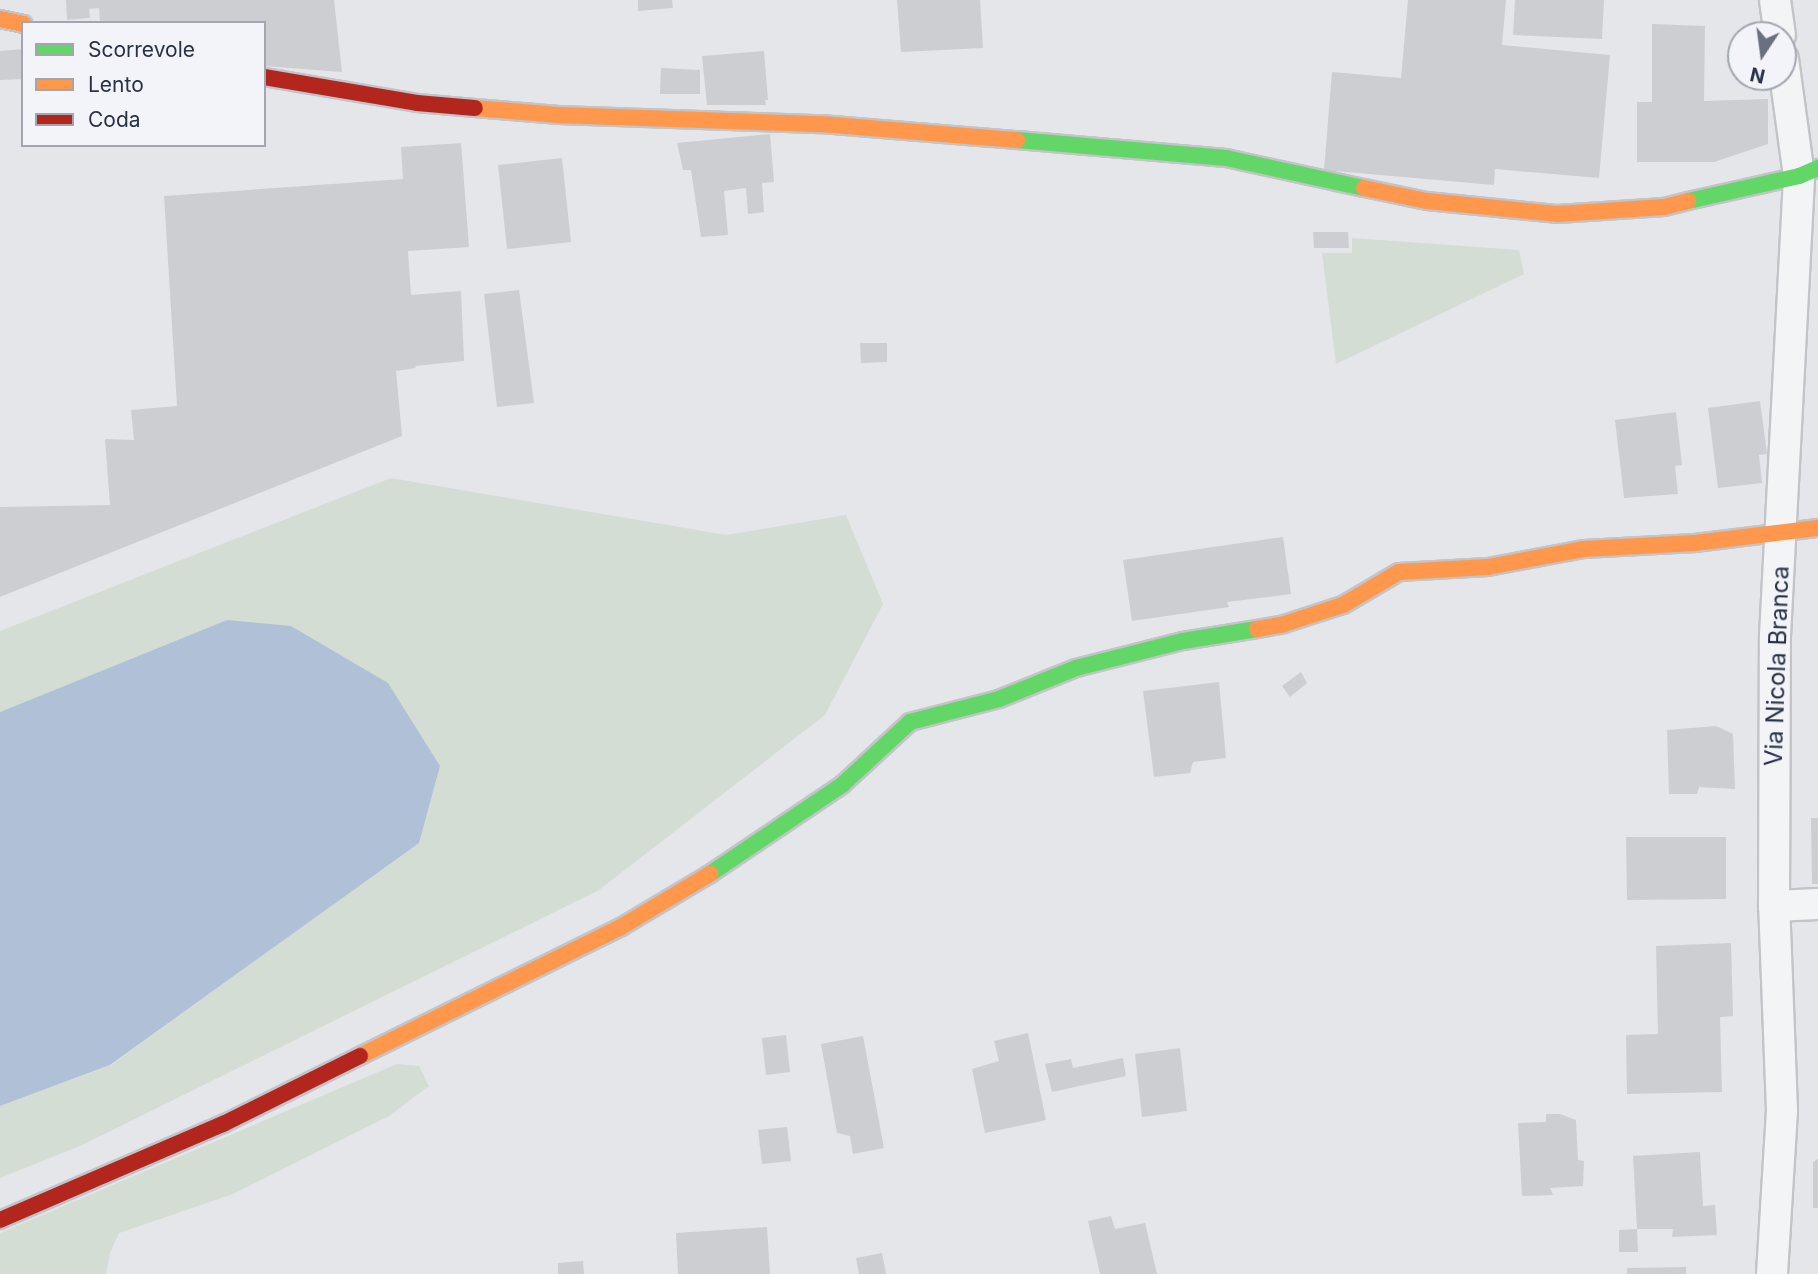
<!DOCTYPE html>
<html>
<head>
<meta charset="utf-8">
<style>
	body { margin:0 }
	#map { position:relative; width:1818px; height:1274px; overflow:hidden; background:#e4e6ea; font-family:Inter,sans-serif }
	div>[style] { position:absolute }
	.green>* { inset:0; background:#d4ddd4 }
	.water>* { inset:0; background:#b0c0d7 }
	.building>* { inset:0; background:#cdced2 }
	.roads { filter:drop-shadow(2px 0 #c2c4c8) drop-shadow(-2px 0 #c2c4c8) drop-shadow(0 2px #c2c4c8) drop-shadow(0 -2px #c2c4c8) }
	.street>* { height:30px; margin:-15px; padding:0 15px; transform-origin:15px; border-radius:15px; background:#f3f4f6 }
	.fast>* { height:16px; margin:-8px; padding:0 8px; transform-origin:8px; border-radius:8px; background:#63d668 }
	.slow>* { height:16px; margin:-8px; padding:0 8px; transform-origin:8px; border-radius:8px; background:#ff974d }
	.jam>* { height:16px; margin:-8px; padding:0 8px; transform-origin:8px; border-radius:8px; background:#b3261e }
	span { translate:-50% -50%; white-space:nowrap; text-align:center; line-height:1.15; -webkit-text-stroke:5px #f2f4f9; paint-order:stroke }
	.street-label { font-size:24px; color:#283146 }
	.legend { position:absolute; left:21px; top:21px; width:245px; height:126px; box-sizing:border-box; background:#f2f4f9; border:2px solid #a1a6b1; margin:0; padding:9px 12px; list-style:none; font-size:21px; color:#283146 }
	.legend li { display:flex; align-items:center; gap:14px; height:35px }
	.legend b { width:35px; border:2px solid #a1a6b1 }
	.north { position:absolute; left:1727px; top:21px; width:70px; height:70px; box-sizing:border-box; background:#f2f4f9; border:2px solid #a1a6b1; border-radius:50%; rotate:193deg; font-size:19px; font-weight:700; line-height:28px; text-align:center; color:#283146 }
	.north::after { content:''; display:block; margin:auto; width:24px; height:32px; background:#6a707f; clip-path:polygon(50% 0,100% 100%,50% 72%,0 100%) }
</style>
</head>
<body>
<div id="map">
	<div class="green">
		<i style="clip-path:polygon(1352px 238px,1519px 250px,1524px 274px,1336px 364px,1322px 253px,1352px 253px)"></i>
		<i style="clip-path:polygon(391px 478px,726px 535px,846px 515px,883px 604px,825px 715px,599px 890px,80px 1146px,0 1178px,0 1106px,111px 1065px,418px 843px,440px 766px,227px 620px,0 712px,0 631px)"></i>
		<i style="clip-path:polygon(397px 1064px,419px 1066px,429px 1086px,389px 1116px,233px 1194px,119px 1233px,110px 1253px,106px 1274px,0 1274px,0 1233px)"></i>
	</div>
	<div class="water">
		<i style="clip-path:polygon(227px 620px,291px 626px,388px 683px,440px 766px,419px 843px,110px 1065px,0 1106px,0 712px)"></i>
	</div>
	<div class="building">
		<i style="clip-path:polygon(66px 0,334px 0,342px 72px,264px 66px,264px 23px,100px 23px,99px 8px,89px 9px,90px 18px,67px 20px)"></i>
		<i style="clip-path:polygon(638px 0,672px 0,673px 8px,638px 11px)"></i>
		<i style="clip-path:polygon(897px 0,980px 0,983px 48px,901px 52px)"></i>
		<i style="clip-path:polygon(1408px 0,1506px 0,1502px 45px,1610px 55px,1599px 178px,1495px 169px,1494px 185px,1324px 170px,1332px 72px,1401px 78px)"></i>
		<i style="clip-path:polygon(1515px 0,1604px 0,1602px 39px,1513px 35px)"></i>
		<i style="clip-path:polygon(1652px 24px,1705px 26px,1704px 101px,1768px 99px,1768px 144px,1714px 162px,1637px 162px,1637px 102px,1652px 102px)"></i>
		<i style="clip-path:polygon(23px 49px,23px 79px,0 80px,0 51px)"></i>
		<i style="clip-path:polygon(764px 51px,768px 100px,765px 100px,766px 105px,707px 105px,702px 56px)"></i>
		<i style="clip-path:polygon(661px 68px,700px 70px,700px 94px,660px 94px)"></i>
		<i style="clip-path:polygon(770px 134px,774px 182px,762px 183px,764px 212px,748px 214px,746px 188px,724px 191px,728px 235px,701px 237px,691px 170px,683px 170px,677px 143px)"></i>
		<i style="clip-path:polygon(461px 143px,469px 247px,408px 251px,411px 295px,461px 291px,464px 361px,415px 366px,416px 368px,396px 371px,402px 436px,0 597px,0 507px,110px 505px,105px 439px,134px 440px,131px 410px,177px 406px,164px 196px,403px 179px,401px 147px)"></i>
		<i style="clip-path:polygon(562px 158px,571px 242px,507px 249px,498px 165px)"></i>
		<i style="clip-path:polygon(1313px 232px,1348px 232px,1349px 248px,1314px 248px)"></i>
		<i style="clip-path:polygon(519px 290px,534px 403px,497px 407px,484px 294px)"></i>
		<i style="clip-path:polygon(860px 343px,887px 343px,887px 362px,861px 363px)"></i>
		<i style="clip-path:polygon(1760px 401px,1767px 454px,1759px 455px,1762px 483px,1718px 488px,1708px 408px)"></i>
		<i style="clip-path:polygon(1676px 412px,1682px 465px,1675px 466px,1678px 494px,1624px 498px,1615px 420px)"></i>
		<i style="clip-path:polygon(1283px 537px,1291px 594px,1227px 602px,1229px 607px,1132px 621px,1123px 560px)"></i>
		<i style="clip-path:polygon(1301px 672px,1307px 683px,1290px 697px,1282px 686px)"></i>
		<i style="clip-path:polygon(1219px 682px,1226px 758px,1193px 762px,1190px 773px,1154px 777px,1143px 691px)"></i>
		<i style="clip-path:polygon(1716px 726px,1733px 734px,1735px 789px,1699px 787px,1697px 794px,1669px 794px,1667px 730px)"></i>
		<i style="clip-path:polygon(1811px 818px,1818px 818px,1818px 884px,1812px 884px)"></i>
		<i style="clip-path:polygon(1626px 837px,1726px 837px,1726px 899px,1627px 900px)"></i>
		<i style="clip-path:polygon(1731px 943px,1733px 1016px,1720px 1017px,1722px 1092px,1627px 1094px,1626px 1035px,1658px 1034px,1656px 946px)"></i>
		<i style="clip-path:polygon(1028px 1033px,1046px 1120px,985px 1133px,972px 1069px,999px 1061px,994px 1041px)"></i>
		<i style="clip-path:polygon(786px 1035px,790px 1072px,766px 1075px,762px 1038px)"></i>
		<i style="clip-path:polygon(863px 1036px,884px 1148px,853px 1154px,850px 1136px,837px 1133px,821px 1044px)"></i>
		<i style="clip-path:polygon(1180px 1048px,1187px 1111px,1142px 1117px,1135px 1054px)"></i>
		<i style="clip-path:polygon(1123px 1058px,1126px 1076px,1052px 1092px,1045px 1064px,1071px 1059px,1073px 1068px)"></i>
		<i style="clip-path:polygon(1546px 1114px,1560px 1114px,1576px 1120px,1578px 1160px,1584px 1161px,1583px 1186px,1550px 1188px,1553px 1195px,1522px 1196px,1518px 1123px,1546px 1122px)"></i>
		<i style="clip-path:polygon(787px 1127px,791px 1161px,762px 1164px,758px 1130px)"></i>
		<i style="clip-path:polygon(1700px 1152px,1703px 1206px,1715px 1205px,1717px 1235px,1672px 1237px,1673px 1229px,1637px 1229px,1633px 1156px)"></i>
		<i style="clip-path:polygon(1818px 1159px,1818px 1208px,1813px 1208px,1813px 1162px)"></i>
		<i style="clip-path:polygon(1111px 1216px,1115px 1229px,1145px 1223px,1157px 1274px,1100px 1274px,1088px 1221px)"></i>
		<i style="clip-path:polygon(767px 1227px,770px 1274px,678px 1274px,676px 1233px)"></i>
		<i style="clip-path:polygon(1637px 1229px,1638px 1252px,1619px 1252px,1619px 1230px)"></i>
		<i style="clip-path:polygon(882px 1253px,886px 1274px,859px 1274px,856px 1258px)"></i>
		<i style="clip-path:polygon(583px 1261px,584px 1274px,558px 1274px,558px 1263px)"></i>
		<i style="clip-path:polygon(1686px 1267px,1686px 1274px,1627px 1274px,1627px 1268px)"></i>
	</div>
	<div class="roads">
		<div class="street">
			<i style="left:1775px;top:0;width:35px;rotate:82deg"></i>
			<i style="left:1774px;top:906px;width:44px;rotate:-2.6deg"></i>
			<i style="left:1772px;top:1274px;width:164px;rotate:-86.5deg"></i>
			<i style="left:1782px;top:1110px;width:204px;rotate:-92.2deg"></i>
			<i style="left:1774px;top:906px;width:270px;rotate:-89.8deg"></i>
			<i style="left:1775px;top:636px;width:461px;rotate:-87deg"></i>
			<i style="left:1799px;top:176px;width:118px;rotate:-97.8deg"></i>
		</div>
		<div class="fast">
			<i style="left:1017px;top:140px;width:210px;rotate:4.9deg"></i>
			<i style="left:1226px;top:158px;width:141px;rotate:12.3deg"></i>
			<i style="left:1688px;top:201px;width:114px;rotate:-12.7deg"></i>
			<i style="left:1799px;top:176px;width:21px;rotate:-23deg"></i>
			<i style="left:710px;top:874px;width:159px;rotate:-34deg"></i>
			<i style="left:842px;top:785px;width:93px;rotate:-42.8deg"></i>
			<i style="left:910px;top:722px;width:92px;rotate:-14.5deg"></i>
			<i style="left:999px;top:699px;width:83px;rotate:-21.9deg"></i>
			<i style="left:1076px;top:668px;width:110px;rotate:-14.2deg"></i>
			<i style="left:1183px;top:641px;width:75px;rotate:-9.2deg"></i>
		</div>
		<div class="slow">
			<i style="left:0;top:19px;width:24px;rotate:12deg"></i>
			<i style="left:475px;top:108px;width:84px;rotate:4.8deg"></i>
			<i style="left:559px;top:115px;width:262px;rotate:2deg"></i>
			<i style="left:821px;top:124px;width:197px;rotate:4.7deg"></i>
			<i style="left:1364px;top:188px;width:64px;rotate:11.7deg"></i>
			<i style="left:1427px;top:201px;width:132px;rotate:5.7deg"></i>
			<i style="left:1558px;top:214px;width:106px;rotate:-3.8deg"></i>
			<i style="left:1664px;top:207px;width:25px;rotate:-14deg"></i>
			<i style="left:1257px;top:629px;width:27px;rotate:-10deg"></i>
			<i style="left:1284px;top:624px;width:62px;rotate:-17.9deg"></i>
			<i style="left:1343px;top:605px;width:65px;rotate:-30.5deg"></i>
			<i style="left:1399px;top:572px;width:89px;rotate:-3.2deg"></i>
			<i style="left:1488px;top:567px;width:98px;rotate:-10.6deg"></i>
			<i style="left:1584px;top:549px;width:111px;rotate:-3.1deg"></i>
			<i style="left:1695px;top:543px;width:124px;rotate:-7deg"></i>
			<i style="left:360px;top:1056px;width:291px;rotate:-26.3deg"></i>
			<i style="left:621px;top:927px;width:104px;rotate:-30.8deg"></i>
		</div>
		<div class="jam">
			<i style="left:264px;top:77px;width:155px;rotate:9.6deg"></i>
			<i style="left:417px;top:103px;width:58px;rotate:4.9deg"></i>
			<i style="left:0;top:1220px;width:243px;rotate:-23.3deg"></i>
			<i style="left:223px;top:1124px;width:153px;rotate:-26.4deg"></i>
		</div>
	</div>
	<div class="street-label">
		<span style="left:1777px;top:666px;rotate:-88deg">Via Nicola Branca</span>
	</div>
	<ul class="legend">
	<li><b style="height:9px;background:#63d668"></b>Scorrevole</li>
	<li><b style="height:9px;background:#ff974d"></b>Lento</li>
	<li><b style="height:9px;background:#b3261e"></b>Coda</li>
	</ul>
	<div class="north">N</div>
</div>
</body>
</html>
